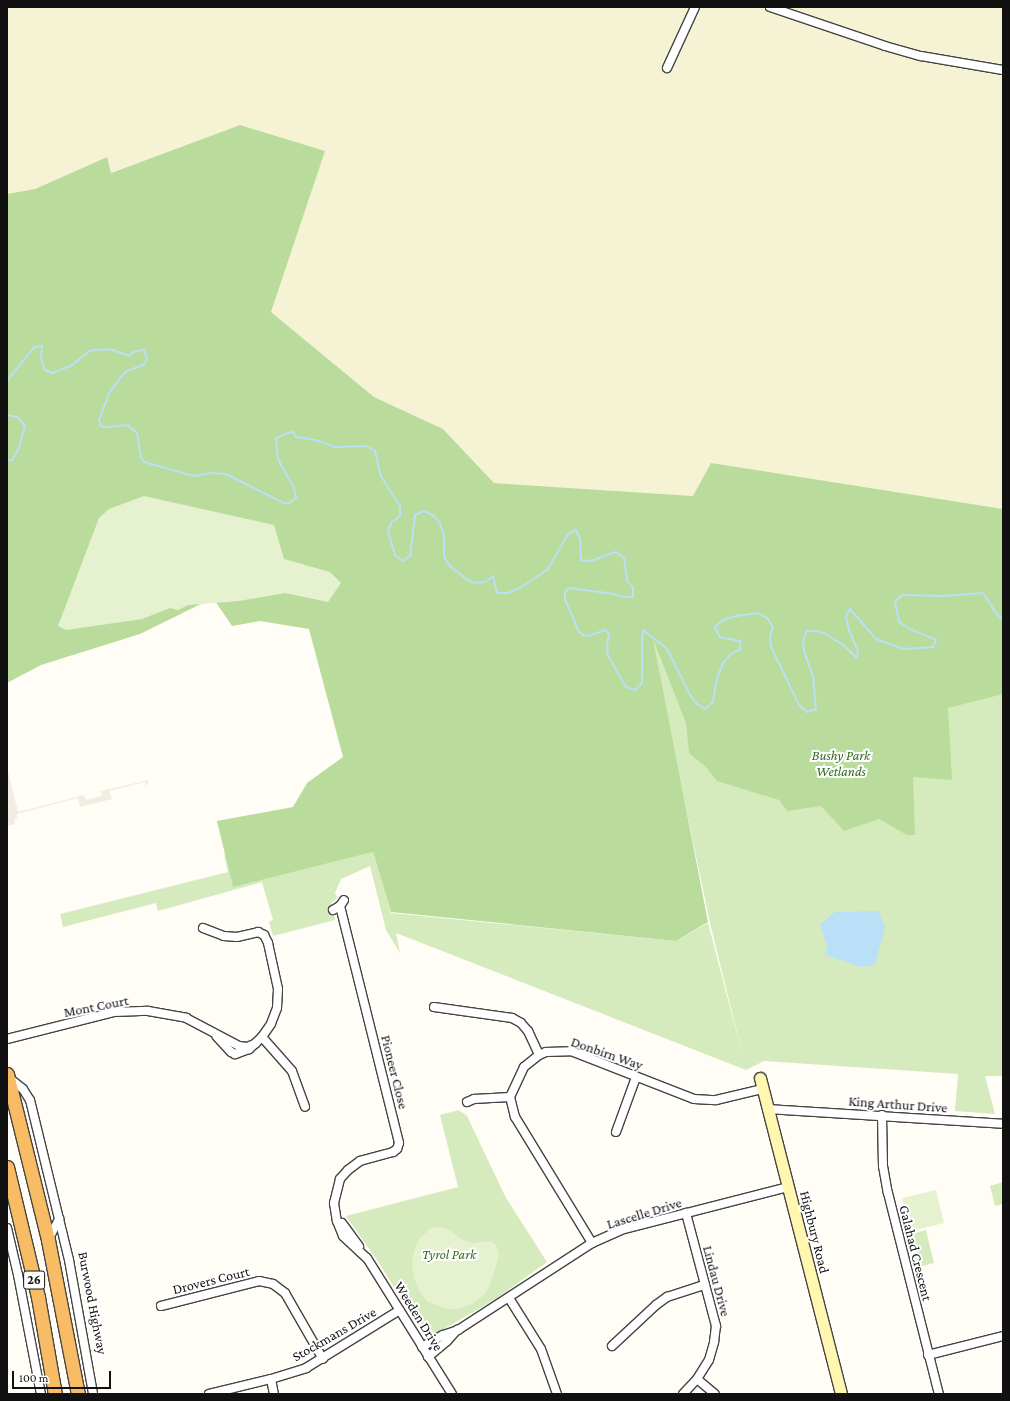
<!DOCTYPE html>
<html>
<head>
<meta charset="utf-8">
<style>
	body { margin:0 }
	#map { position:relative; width:1010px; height:1401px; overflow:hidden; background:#fffdf5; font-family:"Crimson Pro",serif }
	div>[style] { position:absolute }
	.farmland>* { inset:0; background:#f6f3d4 }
	.green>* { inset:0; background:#d5ebbd }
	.forest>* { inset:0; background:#b9dc9c }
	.pitch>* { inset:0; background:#e6f2cf }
	.plaza>* { inset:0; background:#f1ede2 }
	.water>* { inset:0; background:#b9e0f7 }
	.stream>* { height:2px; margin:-1px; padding:0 1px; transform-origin:1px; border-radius:1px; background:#b9e0f7 }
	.roads { filter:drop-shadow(1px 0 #444) drop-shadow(-1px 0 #444) drop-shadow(0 1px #444) drop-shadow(0 -1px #444) }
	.minor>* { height:8px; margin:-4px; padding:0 4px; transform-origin:4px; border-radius:4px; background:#fff }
	.secondary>* { height:11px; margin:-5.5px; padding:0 5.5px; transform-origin:5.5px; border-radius:5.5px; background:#fff6b0 }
	.trunk>* { height:13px; margin:-6.5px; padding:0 6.5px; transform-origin:6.5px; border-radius:6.5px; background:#f7bc64 }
	span { translate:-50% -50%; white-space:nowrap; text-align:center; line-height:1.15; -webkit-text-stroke:4px #fff; paint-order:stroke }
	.shield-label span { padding:1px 3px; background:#fff; border:1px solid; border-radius:3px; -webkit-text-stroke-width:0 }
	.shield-label { font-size:13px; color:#111; font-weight:700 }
	.park-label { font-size:14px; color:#2f6b1f; font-style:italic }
	.street-label { font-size:14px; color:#111 }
	.frame { position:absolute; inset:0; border:8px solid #111; pointer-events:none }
	.scale { position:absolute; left:12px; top:1371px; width:99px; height:18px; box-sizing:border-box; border:2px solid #111; border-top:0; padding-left:5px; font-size:12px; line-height:14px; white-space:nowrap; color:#111; -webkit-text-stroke:3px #fff; paint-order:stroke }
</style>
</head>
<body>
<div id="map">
	<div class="farmland">
		<i style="clip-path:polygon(7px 7px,1003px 7px,1003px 509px,693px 496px,494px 483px,443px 429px,374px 397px,271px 312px,324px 151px,240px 125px,110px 173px,106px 157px,35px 189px,7px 194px)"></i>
	</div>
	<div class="green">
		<i style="clip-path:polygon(1003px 584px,1003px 1076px,985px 1076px,995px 1114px,955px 1111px,958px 1074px,764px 1061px,746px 1070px,396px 933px,400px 953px,386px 930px,370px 866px,341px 879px,335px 893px,337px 898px,331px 903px,335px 920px,273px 936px,269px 922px,273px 920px,262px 882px,158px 911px,156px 903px,63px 927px,60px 914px,228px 872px,224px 855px,225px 854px,233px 886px,373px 852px,391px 913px,676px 941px,708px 923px,743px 1057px,710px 923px,650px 637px)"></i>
		<i style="clip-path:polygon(459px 1110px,467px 1116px,506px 1198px,547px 1262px,497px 1298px,432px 1336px,423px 1333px,379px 1263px,346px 1216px,458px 1187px,440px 1115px)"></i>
		<i style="clip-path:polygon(1003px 1182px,1003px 1204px,995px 1206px,990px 1186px)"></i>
		<i style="clip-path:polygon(926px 1230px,934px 1263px,915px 1268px,907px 1235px)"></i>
	</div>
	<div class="forest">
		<i style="clip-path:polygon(240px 125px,325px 151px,271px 312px,374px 397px,443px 429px,494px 483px,693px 496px,711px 463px,1003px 509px,1003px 694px,948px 708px,952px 780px,913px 777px,915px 835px,907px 835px,879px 819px,844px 831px,821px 806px,787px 811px,779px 800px,717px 781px,706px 767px,689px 753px,686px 723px,653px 639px,708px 922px,676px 941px,391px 912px,373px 852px,233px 887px,217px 821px,293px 807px,307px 783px,343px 757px,309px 629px,260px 621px,232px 626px,213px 598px,140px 634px,41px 665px,7px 683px,7px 194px,35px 189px,107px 157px,111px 173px)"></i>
	</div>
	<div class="pitch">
		<i style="clip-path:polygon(144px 496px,274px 525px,284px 559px,330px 572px,341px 583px,328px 602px,285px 593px,239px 601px,188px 605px,178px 610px,170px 608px,142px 619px,66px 630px,58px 626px,99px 518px,109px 509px)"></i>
		<i style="clip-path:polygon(936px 1190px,944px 1223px,911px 1231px,902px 1198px)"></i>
		<i style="clip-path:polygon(441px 1227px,449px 1230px,463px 1240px,472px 1243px,491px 1241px,496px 1245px,498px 1250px,499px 1255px,490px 1286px,483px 1296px,472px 1304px,457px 1309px,448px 1309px,428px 1302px,420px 1292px,414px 1278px,412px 1264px,414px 1252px,419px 1239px,431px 1228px)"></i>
	</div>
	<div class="plaza">
		<i style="clip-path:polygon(7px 767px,18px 812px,84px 795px,86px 800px,102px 796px,101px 791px,149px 780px,146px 787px,145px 782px,109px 791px,112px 799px,80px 807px,78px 798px,17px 814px,17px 818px,14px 820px,15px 824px,7px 826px)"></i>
	</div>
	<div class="water">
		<i style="clip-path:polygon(878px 911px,885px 927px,875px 965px,861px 967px,825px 955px,827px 946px,820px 924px,835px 912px)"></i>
	</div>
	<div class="stream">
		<i style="left:7px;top:381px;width:43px;rotate:-51.5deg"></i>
		<i style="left:34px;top:347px;width:8px;rotate:-7deg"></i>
		<i style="left:42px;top:346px;width:13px;rotate:94deg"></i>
		<i style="left:41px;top:359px;width:12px;rotate:70deg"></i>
		<i style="left:45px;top:370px;width:9px;rotate:21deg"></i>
		<i style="left:53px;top:373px;width:21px;rotate:-23deg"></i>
		<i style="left:72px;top:365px;width:22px;rotate:-39deg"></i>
		<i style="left:89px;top:351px;width:20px;rotate:-6deg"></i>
		<i style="left:109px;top:349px;width:22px;rotate:18deg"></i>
		<i style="left:130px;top:356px;width:5px;rotate:-53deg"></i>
		<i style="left:133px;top:352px;width:11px;rotate:-10deg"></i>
		<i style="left:144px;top:350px;width:10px;rotate:73deg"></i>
		<i style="left:147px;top:360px;width:6px;rotate:129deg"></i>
		<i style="left:143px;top:365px;width:17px;rotate:159deg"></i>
		<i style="left:127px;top:371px;width:10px;rotate:135deg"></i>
		<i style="left:120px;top:378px;width:19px;rotate:126deg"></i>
		<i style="left:109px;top:393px;width:29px;rotate:110deg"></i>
		<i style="left:99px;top:420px;width:6px;rotate:72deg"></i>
		<i style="left:101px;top:426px;width:5px;rotate:11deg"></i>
		<i style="left:106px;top:427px;width:22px;rotate:-5deg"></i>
		<i style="left:128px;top:425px;width:12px;rotate:42deg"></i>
		<i style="left:137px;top:433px;width:24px;rotate:81deg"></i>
		<i style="left:141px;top:457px;width:6px;rotate:59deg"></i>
		<i style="left:144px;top:462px;width:52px;rotate:15.6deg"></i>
		<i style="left:194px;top:476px;width:17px;rotate:-10deg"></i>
		<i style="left:211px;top:473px;width:15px;rotate:4deg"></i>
		<i style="left:226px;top:474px;width:65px;rotate:26.6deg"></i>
		<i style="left:284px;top:503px;width:5px"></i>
		<i style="left:289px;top:503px;width:9px;rotate:-36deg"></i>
		<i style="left:296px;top:498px;width:10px;rotate:-101deg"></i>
		<i style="left:294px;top:488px;width:33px;rotate:-119deg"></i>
		<i style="left:278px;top:459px;width:20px;rotate:-96deg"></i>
		<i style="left:276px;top:439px;width:9px;rotate:-32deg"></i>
		<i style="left:284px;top:434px;width:9px;rotate:-13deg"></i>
		<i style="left:293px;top:432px;width:6px;rotate:59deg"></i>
		<i style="left:296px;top:437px;width:20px;rotate:9deg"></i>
		<i style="left:316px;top:440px;width:20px;rotate:20deg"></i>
		<i style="left:335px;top:447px;width:31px;rotate:-2deg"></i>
		<i style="left:366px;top:446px;width:10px;rotate:29deg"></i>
		<i style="left:375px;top:451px;width:26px;rotate:77deg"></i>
		<i style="left:381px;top:476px;width:36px;rotate:58deg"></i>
		<i style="left:400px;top:506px;width:10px;rotate:90deg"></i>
		<i style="left:400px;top:516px;width:11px;rotate:142deg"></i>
		<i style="left:391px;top:523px;width:9px;rotate:108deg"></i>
		<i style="left:388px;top:532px;width:24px;rotate:73deg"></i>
		<i style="left:395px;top:555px;width:10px;rotate:37deg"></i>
		<i style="left:403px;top:561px;width:9px;rotate:-36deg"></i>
		<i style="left:410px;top:556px;width:41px;rotate:-83deg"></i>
		<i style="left:415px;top:515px;width:10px;rotate:-24deg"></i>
		<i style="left:424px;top:511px;width:10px;rotate:24deg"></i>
		<i style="left:433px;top:515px;width:11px;rotate:49deg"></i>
		<i style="left:440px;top:523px;width:13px;rotate:72deg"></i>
		<i style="left:444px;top:535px;width:22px;rotate:90deg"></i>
		<i style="left:444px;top:557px;width:11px;rotate:56deg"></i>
		<i style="left:450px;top:566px;width:21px;rotate:39deg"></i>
		<i style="left:466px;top:579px;width:10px;rotate:24deg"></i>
		<i style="left:475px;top:583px;width:10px;rotate:-6deg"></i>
		<i style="left:485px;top:582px;width:10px;rotate:-37deg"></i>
		<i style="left:493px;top:576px;width:17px;rotate:77deg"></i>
		<i style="left:497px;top:593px;width:11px"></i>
		<i style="left:508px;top:593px;width:13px;rotate:-23deg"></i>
		<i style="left:520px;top:588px;width:34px;rotate:-34deg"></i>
		<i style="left:548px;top:569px;width:40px;rotate:-60.3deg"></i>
		<i style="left:568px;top:534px;width:9px;rotate:-27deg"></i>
		<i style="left:576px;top:530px;width:10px;rotate:66deg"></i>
		<i style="left:580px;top:539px;width:21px;rotate:87deg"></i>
		<i style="left:581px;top:560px;width:10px;rotate:6deg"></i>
		<i style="left:591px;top:561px;width:27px;rotate:-20deg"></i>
		<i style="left:616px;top:552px;width:10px;rotate:37deg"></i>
		<i style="left:624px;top:558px;width:22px;rotate:82deg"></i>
		<i style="left:627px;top:580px;width:10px;rotate:53deg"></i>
		<i style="left:633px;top:588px;width:9px;rotate:90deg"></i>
		<i style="left:633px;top:597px;width:11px;rotate:180deg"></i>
		<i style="left:622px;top:597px;width:9px;rotate:-159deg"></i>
		<i style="left:614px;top:594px;width:45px;rotate:-172.4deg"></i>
		<i style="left:569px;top:588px;width:6px;rotate:135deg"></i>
		<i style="left:565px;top:592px;width:7px;rotate:90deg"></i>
		<i style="left:565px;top:599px;width:34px;rotate:67deg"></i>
		<i style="left:578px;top:630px;width:7px;rotate:45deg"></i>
		<i style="left:583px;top:635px;width:5px;rotate:11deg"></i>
		<i style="left:588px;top:636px;width:18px;rotate:-19deg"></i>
		<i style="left:605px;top:630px;width:6px;rotate:45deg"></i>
		<i style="left:609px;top:634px;width:10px;rotate:101deg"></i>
		<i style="left:607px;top:644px;width:11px;rotate:85deg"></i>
		<i style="left:608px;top:655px;width:37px;rotate:61deg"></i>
		<i style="left:626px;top:687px;width:9px;rotate:18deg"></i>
		<i style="left:635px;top:690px;width:10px;rotate:-45deg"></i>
		<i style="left:642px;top:683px;width:43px;rotate:-90deg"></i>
		<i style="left:642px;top:640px;width:10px;rotate:-84deg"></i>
		<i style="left:643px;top:630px;width:31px;rotate:38deg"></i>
		<i style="left:667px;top:649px;width:51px;rotate:63.4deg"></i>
		<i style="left:690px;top:695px;width:11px;rotate:52deg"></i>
		<i style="left:697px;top:704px;width:9px;rotate:32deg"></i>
		<i style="left:705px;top:709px;width:11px;rotate:-41deg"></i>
		<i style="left:713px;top:702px;width:20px;rotate:-81deg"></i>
		<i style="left:716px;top:682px;width:20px;rotate:-70deg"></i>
		<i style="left:723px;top:663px;width:11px;rotate:-49deg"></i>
		<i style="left:730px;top:655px;width:12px;rotate:-31deg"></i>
		<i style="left:740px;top:649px;width:8px;rotate:-90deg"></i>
		<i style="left:740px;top:641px;width:20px;rotate:-169deg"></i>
		<i style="left:720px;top:637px;width:11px;rotate:-117deg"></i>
		<i style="left:715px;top:627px;width:11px;rotate:-41deg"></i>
		<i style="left:723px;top:620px;width:14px;rotate:-17deg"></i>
		<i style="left:736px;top:616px;width:22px;rotate:-8deg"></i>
		<i style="left:758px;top:613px;width:10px;rotate:29deg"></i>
		<i style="left:767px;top:618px;width:11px;rotate:56deg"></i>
		<i style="left:773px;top:627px;width:10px;rotate:107deg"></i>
		<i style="left:770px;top:637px;width:10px;rotate:84deg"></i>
		<i style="left:771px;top:647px;width:64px;rotate:64.2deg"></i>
		<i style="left:799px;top:705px;width:11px;rotate:41deg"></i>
		<i style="left:807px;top:712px;width:9px;rotate:-18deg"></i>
		<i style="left:816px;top:709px;width:33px;rotate:-95deg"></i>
		<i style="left:813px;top:676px;width:27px;rotate:-110deg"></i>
		<i style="left:804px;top:651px;width:11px;rotate:-95deg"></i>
		<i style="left:803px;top:640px;width:10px;rotate:-66deg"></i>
		<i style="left:807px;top:631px;width:10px"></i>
		<i style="left:817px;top:631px;width:9px;rotate:18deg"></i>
		<i style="left:826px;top:634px;width:20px;rotate:33deg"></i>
		<i style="left:843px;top:645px;width:19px;rotate:43deg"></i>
		<i style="left:857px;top:658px;width:7px;rotate:-82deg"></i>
		<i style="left:858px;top:651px;width:26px;rotate:-113deg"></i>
		<i style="left:848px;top:627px;width:11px;rotate:-100deg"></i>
		<i style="left:846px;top:616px;width:8px;rotate:-60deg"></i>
		<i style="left:850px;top:609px;width:40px;rotate:49deg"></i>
		<i style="left:876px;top:639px;width:30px;rotate:20deg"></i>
		<i style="left:904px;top:649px;width:29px;rotate:-4deg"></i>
		<i style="left:933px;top:647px;width:8px;rotate:-67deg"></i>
		<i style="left:936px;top:640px;width:28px;rotate:-157deg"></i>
		<i style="left:910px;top:629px;width:13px;rotate:-148deg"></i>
		<i style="left:899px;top:622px;width:20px;rotate:-101deg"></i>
		<i style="left:895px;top:602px;width:10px;rotate:-45deg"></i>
		<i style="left:902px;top:595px;width:41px;rotate:1.4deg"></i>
		<i style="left:943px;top:596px;width:40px;rotate:-4.3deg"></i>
		<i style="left:983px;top:593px;width:24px;rotate:57deg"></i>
		<i style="left:996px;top:613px;width:10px;rotate:45deg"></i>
		<i style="left:7px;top:415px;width:10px;rotate:11deg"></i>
		<i style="left:17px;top:417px;width:12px;rotate:48deg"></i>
		<i style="left:25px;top:426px;width:25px;rotate:106deg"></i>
		<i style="left:18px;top:450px;width:12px;rotate:121deg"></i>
		<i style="left:12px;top:460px;width:5px;rotate:169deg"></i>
	</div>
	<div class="roads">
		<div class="minor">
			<i style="left:770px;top:7px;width:121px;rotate:18.7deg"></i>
			<i style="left:885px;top:46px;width:37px;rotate:16deg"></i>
			<i style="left:921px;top:56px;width:83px;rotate:9.7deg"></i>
			<i style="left:667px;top:68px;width:67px;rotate:-65.3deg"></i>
			<i style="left:340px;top:906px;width:244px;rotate:76deg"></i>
			<i style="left:399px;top:1143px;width:6px;rotate:108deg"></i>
			<i style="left:397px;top:1149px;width:5px;rotate:143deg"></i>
			<i style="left:393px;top:1152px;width:34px;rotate:165deg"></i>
			<i style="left:360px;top:1161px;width:15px;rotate:143deg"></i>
			<i style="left:348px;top:1170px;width:12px;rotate:132deg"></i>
			<i style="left:340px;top:1179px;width:25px;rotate:104deg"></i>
			<i style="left:334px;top:1203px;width:18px;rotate:81deg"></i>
			<i style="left:337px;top:1221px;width:16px;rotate:68deg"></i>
			<i style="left:343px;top:1236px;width:33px;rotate:43deg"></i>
			<i style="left:367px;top:1258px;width:160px;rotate:58deg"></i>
			<i style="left:333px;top:910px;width:8px;rotate:-30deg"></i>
			<i style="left:340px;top:906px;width:7px;rotate:-56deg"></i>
			<i style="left:203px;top:928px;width:22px;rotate:21deg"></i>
			<i style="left:224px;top:936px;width:13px;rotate:4deg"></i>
			<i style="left:237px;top:937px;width:22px;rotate:-13deg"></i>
			<i style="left:258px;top:932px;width:7px;rotate:27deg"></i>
			<i style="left:264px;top:935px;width:9px;rotate:63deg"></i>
			<i style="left:268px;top:943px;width:47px;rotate:77.7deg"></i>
			<i style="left:278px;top:989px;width:19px;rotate:93deg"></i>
			<i style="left:277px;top:1008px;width:17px;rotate:111deg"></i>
			<i style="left:271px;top:1024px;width:16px;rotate:125deg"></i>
			<i style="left:262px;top:1037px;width:18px;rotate:137deg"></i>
			<i style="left:249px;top:1049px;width:15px;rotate:160deg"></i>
			<i style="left:235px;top:1054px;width:4px;rotate:-153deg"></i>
			<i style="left:231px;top:1052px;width:21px;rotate:-133deg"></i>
			<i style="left:434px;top:1007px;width:79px;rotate:8deg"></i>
			<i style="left:512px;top:1018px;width:10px;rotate:29deg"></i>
			<i style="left:521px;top:1023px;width:11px;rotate:49deg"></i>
			<i style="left:528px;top:1031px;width:26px;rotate:65deg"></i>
			<i style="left:262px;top:1037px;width:45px;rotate:48.6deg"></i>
			<i style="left:292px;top:1071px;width:38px;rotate:70deg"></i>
			<i style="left:7px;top:1039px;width:110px;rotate:-14.2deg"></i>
			<i style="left:114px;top:1012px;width:34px;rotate:-2deg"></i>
			<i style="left:148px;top:1011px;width:39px;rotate:10deg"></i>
			<i style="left:186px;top:1018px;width:60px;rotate:27.8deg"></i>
			<i style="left:239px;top:1046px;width:8px;rotate:7deg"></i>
			<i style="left:247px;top:1047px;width:9px;rotate:-21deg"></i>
			<i style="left:8px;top:1077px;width:19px;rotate:39deg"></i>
			<i style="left:23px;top:1089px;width:13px;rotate:58deg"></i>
			<i style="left:30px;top:1100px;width:165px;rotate:76.3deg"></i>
			<i style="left:69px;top:1260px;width:136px;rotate:79.8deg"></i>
			<i style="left:467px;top:1102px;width:8px;rotate:-23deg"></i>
			<i style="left:474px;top:1099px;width:36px;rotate:-3deg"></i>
			<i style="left:767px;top:1109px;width:236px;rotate:3.6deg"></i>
			<i style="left:882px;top:1115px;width:51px;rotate:88.9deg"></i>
			<i style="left:883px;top:1166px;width:27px;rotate:80deg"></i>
			<i style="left:888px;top:1193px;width:207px;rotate:75.8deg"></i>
			<i style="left:616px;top:1132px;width:59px;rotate:-70deg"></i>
			<i style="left:342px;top:1223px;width:29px;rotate:54deg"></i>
			<i style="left:7px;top:1228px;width:48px;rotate:76.8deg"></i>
			<i style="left:18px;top:1275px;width:121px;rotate:79.1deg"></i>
			<i style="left:48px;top:1240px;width:24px;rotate:-62deg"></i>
			<i style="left:592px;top:1243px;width:148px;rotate:-121.4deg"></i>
			<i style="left:515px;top:1117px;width:21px;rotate:-104deg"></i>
			<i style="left:510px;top:1097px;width:33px;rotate:-65deg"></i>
			<i style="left:524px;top:1067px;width:19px;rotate:-39deg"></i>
			<i style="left:539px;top:1055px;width:8px;rotate:-23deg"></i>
			<i style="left:546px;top:1052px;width:25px;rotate:-2deg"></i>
			<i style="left:571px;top:1051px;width:132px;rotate:21.3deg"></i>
			<i style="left:694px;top:1099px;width:22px;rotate:3deg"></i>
			<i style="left:716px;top:1100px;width:47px;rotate:-13.4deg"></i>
			<i style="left:509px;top:1298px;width:60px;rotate:57.9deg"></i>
			<i style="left:541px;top:1349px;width:48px;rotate:70.4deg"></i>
			<i style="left:161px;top:1306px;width:101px;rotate:-14.3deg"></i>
			<i style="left:259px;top:1281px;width:14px;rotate:12deg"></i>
			<i style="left:273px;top:1284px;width:15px;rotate:37deg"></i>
			<i style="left:285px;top:1293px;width:76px;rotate:60.1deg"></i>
			<i style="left:612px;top:1346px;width:60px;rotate:-43deg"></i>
			<i style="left:656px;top:1305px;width:14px;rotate:-36deg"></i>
			<i style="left:667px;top:1297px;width:40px;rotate:-18deg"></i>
			<i style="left:422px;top:1347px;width:24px;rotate:-30deg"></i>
			<i style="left:443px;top:1335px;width:16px;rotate:-18deg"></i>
			<i style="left:458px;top:1330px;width:160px;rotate:-33deg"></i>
			<i style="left:592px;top:1243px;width:32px;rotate:-24deg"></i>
			<i style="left:621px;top:1230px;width:172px;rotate:-14.4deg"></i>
			<i style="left:928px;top:1355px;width:77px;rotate:-14.2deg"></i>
			<i style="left:428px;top:1357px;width:25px;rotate:-40deg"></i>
			<i style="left:447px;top:1341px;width:15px;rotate:-48deg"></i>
			<i style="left:271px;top:1379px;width:15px;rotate:79deg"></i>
			<i style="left:697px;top:1379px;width:23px;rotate:40deg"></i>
			<i style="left:209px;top:1394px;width:64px;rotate:-13.6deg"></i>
			<i style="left:271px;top:1379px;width:37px;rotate:-17deg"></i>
			<i style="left:306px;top:1368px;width:110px;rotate:-31.7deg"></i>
			<i style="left:683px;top:1394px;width:21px;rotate:-47deg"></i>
			<i style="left:697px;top:1379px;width:22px;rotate:-58deg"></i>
			<i style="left:709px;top:1360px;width:19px;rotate:-74deg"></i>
			<i style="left:714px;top:1342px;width:16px;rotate:-83deg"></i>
			<i style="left:716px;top:1326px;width:117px;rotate:-104.9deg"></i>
		</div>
		<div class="secondary">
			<i style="left:760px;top:1078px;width:326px;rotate:75.6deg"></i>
		</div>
		<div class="trunk">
			<i style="left:7px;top:1074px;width:171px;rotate:76.1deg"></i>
			<i style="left:48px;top:1240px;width:157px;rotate:79deg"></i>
			<i style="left:7px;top:1167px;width:134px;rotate:76.6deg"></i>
			<i style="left:38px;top:1297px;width:98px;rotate:80.1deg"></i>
		</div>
	</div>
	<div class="shield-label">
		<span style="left:34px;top:1280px">26</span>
	</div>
	<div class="park-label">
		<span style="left:841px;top:763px">Bushy Park<br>Wetlands</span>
		<span style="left:449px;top:1254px">Tyrol Park</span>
	</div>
	<div class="street-label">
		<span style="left:96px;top:1006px;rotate:-11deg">Mont Court</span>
		<span style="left:607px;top:1053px;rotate:19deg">Donbirn Way</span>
		<span style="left:395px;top:1072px;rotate:76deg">Pioneer Close</span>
		<span style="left:898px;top:1104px;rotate:4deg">King Arthur Drive</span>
		<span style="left:644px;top:1213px;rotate:-17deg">Lascelle Drive</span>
		<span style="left:815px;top:1232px;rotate:76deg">Highbury Road</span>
		<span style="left:916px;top:1253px;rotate:76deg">Galahad Crescent</span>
		<span style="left:211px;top:1280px;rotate:-14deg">Drovers Court</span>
		<span style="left:717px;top:1281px;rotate:75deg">Lindau Drive</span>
		<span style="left:93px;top:1303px;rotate:79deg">Burwood Highway</span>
		<span style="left:419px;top:1316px;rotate:58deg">Weeden Drive</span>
		<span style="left:334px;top:1334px;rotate:-30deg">Stockmans Drive</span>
	</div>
	<div class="frame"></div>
	<div class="scale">100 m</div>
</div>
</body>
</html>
